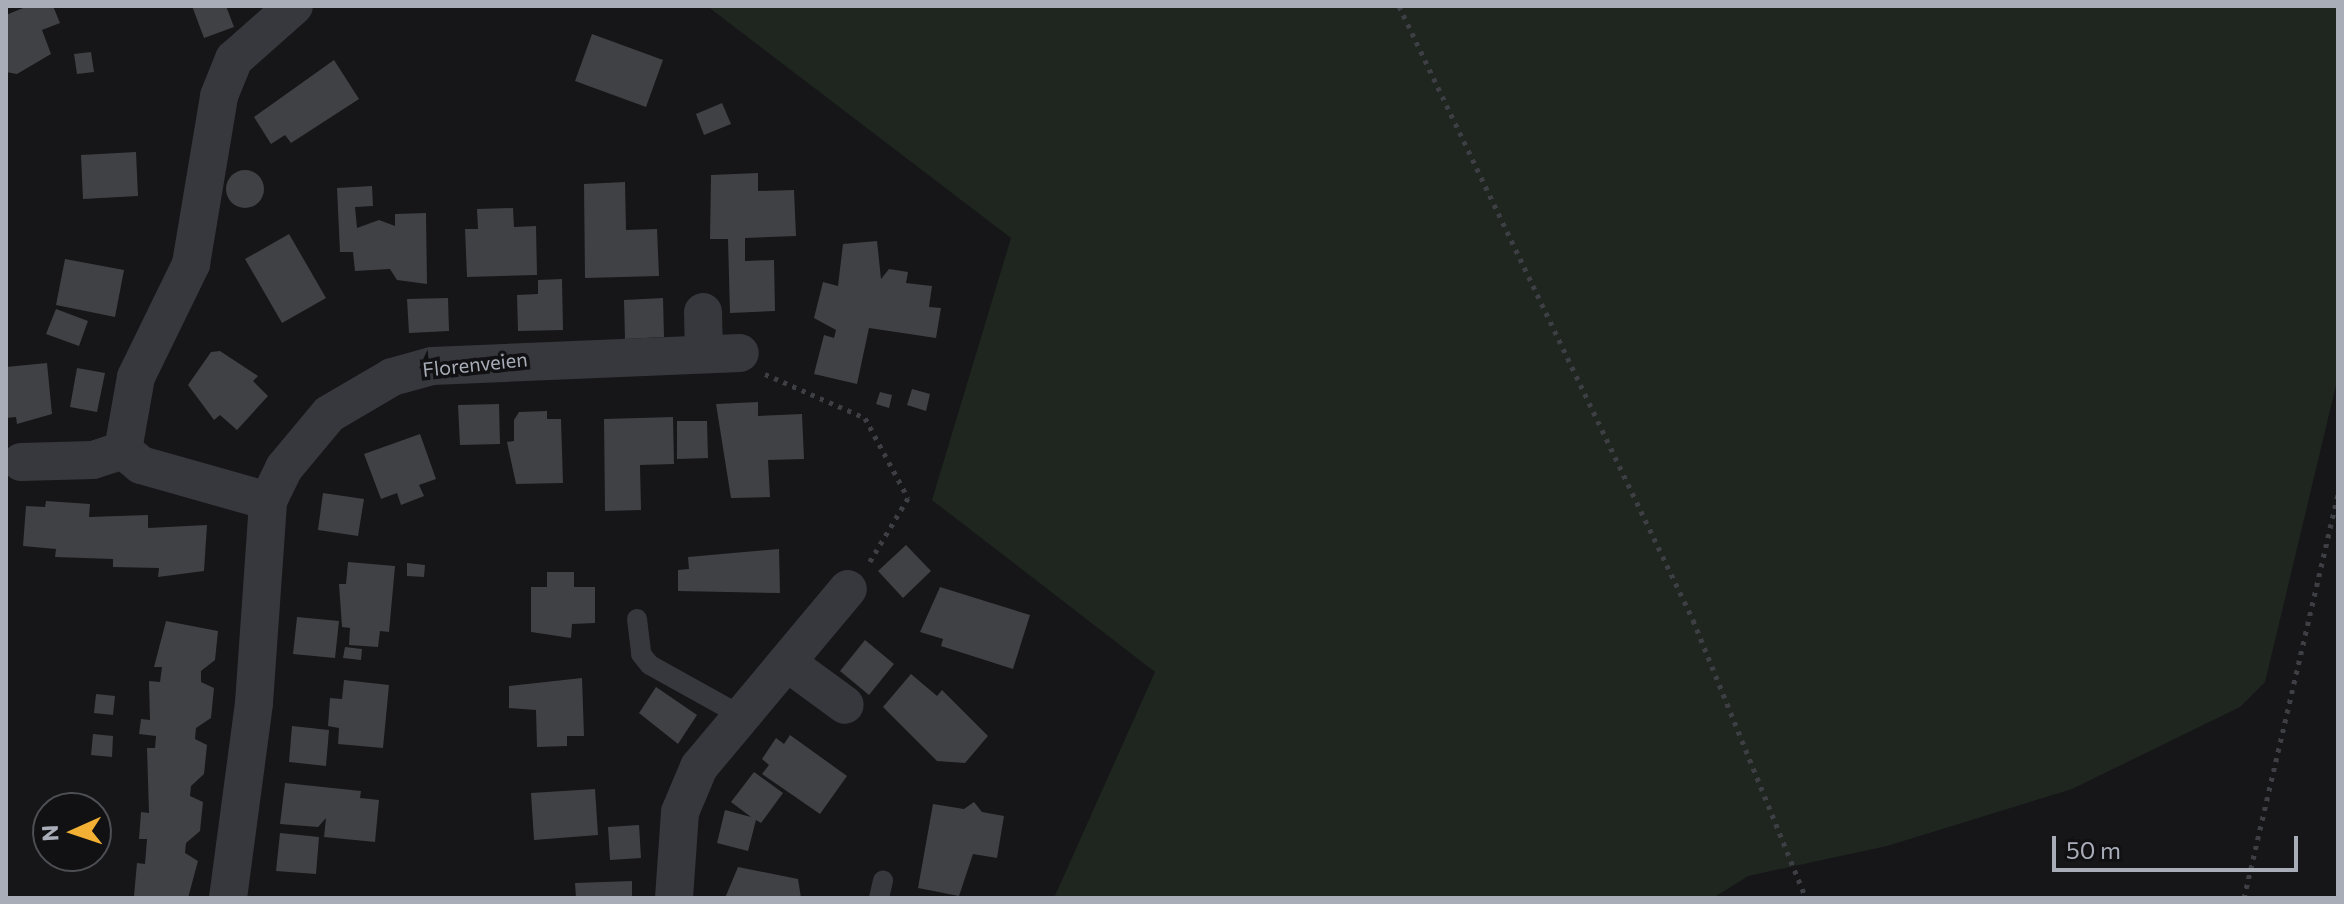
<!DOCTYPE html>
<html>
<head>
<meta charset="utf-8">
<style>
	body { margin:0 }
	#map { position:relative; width:2344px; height:904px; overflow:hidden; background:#161618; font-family:Commissioner,sans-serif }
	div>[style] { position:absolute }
	.green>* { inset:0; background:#1e261f }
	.building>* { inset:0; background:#404145 }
	.round { border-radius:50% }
	.path>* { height:5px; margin-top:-2.5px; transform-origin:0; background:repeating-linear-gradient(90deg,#3d3f44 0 4px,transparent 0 10px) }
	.lane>* { height:20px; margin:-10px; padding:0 10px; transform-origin:10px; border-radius:10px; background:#37383d }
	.street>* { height:38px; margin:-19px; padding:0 19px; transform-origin:19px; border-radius:19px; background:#37383d }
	span { translate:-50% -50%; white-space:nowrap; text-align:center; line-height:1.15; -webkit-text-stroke:7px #111113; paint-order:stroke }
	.street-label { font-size:20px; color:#a8adb8 }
	.frame { position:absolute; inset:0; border:8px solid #a8adb8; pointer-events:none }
	.north { position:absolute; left:32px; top:792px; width:80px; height:80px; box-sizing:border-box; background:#111113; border:2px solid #4d4f55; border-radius:50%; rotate:267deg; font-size:22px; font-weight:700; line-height:32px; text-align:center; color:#a8adb8 }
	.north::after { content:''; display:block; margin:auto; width:28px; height:36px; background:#f2b134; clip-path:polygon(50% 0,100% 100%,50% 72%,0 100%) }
	.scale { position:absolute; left:2052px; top:836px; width:246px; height:36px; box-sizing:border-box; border:4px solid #a8adb8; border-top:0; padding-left:10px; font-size:24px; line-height:28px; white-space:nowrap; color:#a8adb8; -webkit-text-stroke:6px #111113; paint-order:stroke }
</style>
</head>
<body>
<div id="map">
	<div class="green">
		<i style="clip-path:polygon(707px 6px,2338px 6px,2338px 377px,2265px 682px,2240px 707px,2072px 789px,1887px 846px,1748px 876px,1713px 898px,1054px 898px,1155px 672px,932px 500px,1011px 238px)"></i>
	</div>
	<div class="building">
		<i style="clip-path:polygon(28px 6px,53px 6px,60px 23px,42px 30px,51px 54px,17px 74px,6px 72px,6px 15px)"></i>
		<i style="clip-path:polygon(192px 6px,226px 6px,234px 27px,204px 38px)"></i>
		<i style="clip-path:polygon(592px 34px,663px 60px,646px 107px,575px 81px)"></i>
		<i style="clip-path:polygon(91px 52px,94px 72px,77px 74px,74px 54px)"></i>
		<i style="clip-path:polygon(334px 60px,359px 99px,291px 143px,285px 135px,271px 144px,254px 117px)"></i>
		<i style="clip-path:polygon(722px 103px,731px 124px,704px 135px,696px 114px)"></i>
		<i style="clip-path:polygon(136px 152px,138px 196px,83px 199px,81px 155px)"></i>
		<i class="round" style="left:226px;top:170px;width:38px;height:38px"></i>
		<i style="clip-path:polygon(758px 173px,758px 191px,794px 190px,796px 236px,745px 238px,745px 261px,774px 260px,775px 311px,730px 313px,728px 239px,710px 239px,711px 175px)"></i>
		<i style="clip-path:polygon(625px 182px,626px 230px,657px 229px,659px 276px,585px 278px,584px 184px)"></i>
		<i style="clip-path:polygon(372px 186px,373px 206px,355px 207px,357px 228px,379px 220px,395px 226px,395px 214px,426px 213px,427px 284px,397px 280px,390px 269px,355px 271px,353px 252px,340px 252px,337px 188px)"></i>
		<i style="clip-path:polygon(513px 208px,514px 227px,536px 226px,537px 275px,467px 277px,465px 229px,478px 229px,477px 209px)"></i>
		<i style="clip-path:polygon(289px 234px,326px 298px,282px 323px,245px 259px)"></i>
		<i style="clip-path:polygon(877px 241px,881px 279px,889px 269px,908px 272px,906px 283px,932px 286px,929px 307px,941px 308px,936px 338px,869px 328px,857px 384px,814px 374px,824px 335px,834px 338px,836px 330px,814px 318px,823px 282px,838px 286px,843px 244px)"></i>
		<i style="clip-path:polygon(65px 259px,124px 270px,115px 317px,56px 305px)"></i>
		<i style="clip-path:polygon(562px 279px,563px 330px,518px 331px,517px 295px,538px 294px,538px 280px)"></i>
		<i style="clip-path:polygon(448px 298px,449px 331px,409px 333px,407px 299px)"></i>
		<i style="clip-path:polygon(663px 298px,664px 337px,625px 339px,624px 300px)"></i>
		<i style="clip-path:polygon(56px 309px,88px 321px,79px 346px,46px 334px)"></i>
		<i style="clip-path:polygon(220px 351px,258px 376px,253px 381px,268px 396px,237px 430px,220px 415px,214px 420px,188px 385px,211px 352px)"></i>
		<i style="clip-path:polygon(47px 363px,52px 414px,17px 424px,16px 417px,6px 418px,6px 367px)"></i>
		<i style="clip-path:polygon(77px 368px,105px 373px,97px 412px,70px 407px)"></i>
		<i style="clip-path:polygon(912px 389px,930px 394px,926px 411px,907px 405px)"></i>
		<i style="clip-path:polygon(880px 392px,892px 395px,889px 408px,876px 404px)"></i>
		<i style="clip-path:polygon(758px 402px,758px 416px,802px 414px,804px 459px,768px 460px,770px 497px,731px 498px,716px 404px)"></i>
		<i style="clip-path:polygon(499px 404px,500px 444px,460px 445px,458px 405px)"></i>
		<i style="clip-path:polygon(547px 411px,547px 419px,561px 419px,563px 483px,516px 484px,507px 442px,514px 441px,514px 420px,519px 412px)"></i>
		<i style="clip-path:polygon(673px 417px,674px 464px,640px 465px,641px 510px,605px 511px,604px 419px)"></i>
		<i style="clip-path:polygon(677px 421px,707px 421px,708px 458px,677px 459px)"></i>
		<i style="clip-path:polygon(420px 434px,436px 479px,419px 485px,424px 496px,401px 505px,397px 493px,381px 499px,364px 454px)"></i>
		<i style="clip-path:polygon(323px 493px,364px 499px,358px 536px,318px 530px)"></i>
		<i style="clip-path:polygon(46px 501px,90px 504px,89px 517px,148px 515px,148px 528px,207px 525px,204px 571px,158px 577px,159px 568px,113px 567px,113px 559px,55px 557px,56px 549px,23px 546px,26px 506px,45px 507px)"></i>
		<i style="clip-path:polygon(906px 545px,931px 571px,903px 598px,878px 571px)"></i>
		<i style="clip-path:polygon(779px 549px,780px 593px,678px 591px,678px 570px,689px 569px,688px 557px)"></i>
		<i style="clip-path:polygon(348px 562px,395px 566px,389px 632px,380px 631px,378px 647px,349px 645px,350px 628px,342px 627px,339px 584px,346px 584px)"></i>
		<i style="clip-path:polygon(407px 563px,425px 565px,424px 577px,407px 576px)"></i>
		<i style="clip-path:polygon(547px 572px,574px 572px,574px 587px,595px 587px,595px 623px,572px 624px,571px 638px,531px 632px,531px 587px,547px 587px)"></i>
		<i style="clip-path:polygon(940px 587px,1030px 615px,1013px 669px,941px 646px,943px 639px,920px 632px)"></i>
		<i style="clip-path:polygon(297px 617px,339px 621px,335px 658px,293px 654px)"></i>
		<i style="clip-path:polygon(166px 621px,218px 631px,215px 660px,201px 671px,201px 682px,214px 688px,211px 718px,196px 728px,195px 739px,207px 745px,204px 774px,191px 786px,190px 796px,203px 802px,200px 831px,186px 843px,185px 853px,198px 861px,188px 898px,134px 896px,137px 863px,145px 864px,147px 839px,139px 839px,141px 812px,149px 813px,147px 748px,155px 748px,156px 736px,139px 734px,141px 719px,150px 720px,149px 681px,160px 682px,162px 667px,154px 667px)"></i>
		<i style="clip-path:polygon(865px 640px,894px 664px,869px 695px,840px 671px)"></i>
		<i style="clip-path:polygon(345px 647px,362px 649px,361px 660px,343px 658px)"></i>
		<i style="clip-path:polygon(911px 674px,937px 696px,942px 690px,988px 736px,965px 763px,937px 761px,883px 707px)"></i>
		<i style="clip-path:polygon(582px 678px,584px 736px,567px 736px,567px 746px,537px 747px,536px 710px,509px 708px,509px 686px)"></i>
		<i style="clip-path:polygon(344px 680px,389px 685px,383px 748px,338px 744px,339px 728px,328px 726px,330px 698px,342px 699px)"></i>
		<i style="clip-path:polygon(656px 687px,697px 715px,678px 744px,639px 713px)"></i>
		<i style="clip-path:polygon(96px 694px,115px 696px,113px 715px,94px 713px)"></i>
		<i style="clip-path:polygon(292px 726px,329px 730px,326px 766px,289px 762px)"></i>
		<i style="clip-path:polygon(93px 734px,113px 736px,112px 757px,91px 755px)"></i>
		<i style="clip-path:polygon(790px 735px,847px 776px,820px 814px,762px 774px,769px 765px,762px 759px,776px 738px,784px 744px)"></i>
		<i style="clip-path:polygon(754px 772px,783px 793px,761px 823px,756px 820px,748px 851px,717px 843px,725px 810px,751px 817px,731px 802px)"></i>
		<i style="clip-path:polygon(285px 783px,361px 791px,360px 798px,379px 800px,375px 842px,324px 837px,326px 818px,318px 827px,280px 824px)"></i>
		<i style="clip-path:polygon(595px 789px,598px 835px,534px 840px,531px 793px)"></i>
		<i style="clip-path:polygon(974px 802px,982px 812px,1004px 816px,997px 858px,973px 854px,959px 896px,918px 888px,933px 804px,964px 809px)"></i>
		<i style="clip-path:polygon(639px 825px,641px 858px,610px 860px,608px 827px)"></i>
		<i style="clip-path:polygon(280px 833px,319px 837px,316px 874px,276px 871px)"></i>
		<i style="clip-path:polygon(738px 867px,798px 879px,801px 898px,725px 898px)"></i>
		<i style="clip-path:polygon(632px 881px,632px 898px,576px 898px,575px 883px)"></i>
	</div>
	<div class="path">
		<i style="left:1399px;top:6px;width:681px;rotate:64.41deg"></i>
		<i style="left:1693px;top:620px;width:300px;rotate:67.9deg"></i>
		<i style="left:765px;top:374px;width:109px;rotate:23.7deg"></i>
		<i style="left:865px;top:418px;width:91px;rotate:61.7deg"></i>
		<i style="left:908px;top:498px;width:76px;rotate:121deg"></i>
		<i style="left:2244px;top:898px;width:416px;rotate:-76.9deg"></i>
	</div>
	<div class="lane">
		<i style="left:637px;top:619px;width:35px;rotate:83deg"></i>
		<i style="left:641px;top:654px;width:14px;rotate:51deg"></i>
		<i style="left:650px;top:665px;width:103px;rotate:29.1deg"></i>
		<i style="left:879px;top:898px;width:18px;rotate:-77deg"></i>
	</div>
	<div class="street">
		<i style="left:703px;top:312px;width:42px;rotate:88.6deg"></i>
		<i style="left:123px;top:450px;width:74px;rotate:-79.9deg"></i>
		<i style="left:136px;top:377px;width:126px;rotate:-64deg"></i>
		<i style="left:191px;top:264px;width:170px;rotate:-80.5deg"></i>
		<i style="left:219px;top:96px;width:40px;rotate:-68deg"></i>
		<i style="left:234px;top:59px;width:80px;rotate:-41.5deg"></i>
		<i style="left:123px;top:450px;width:23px;rotate:40deg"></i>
		<i style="left:141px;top:465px;width:132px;rotate:15.8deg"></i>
		<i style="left:21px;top:462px;width:72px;rotate:-1.6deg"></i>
		<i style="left:93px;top:460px;width:32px;rotate:-18deg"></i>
		<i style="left:789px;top:664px;width:69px;rotate:36.2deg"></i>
		<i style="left:228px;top:898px;width:197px;rotate:-82.4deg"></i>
		<i style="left:254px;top:703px;width:202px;rotate:-86deg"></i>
		<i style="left:268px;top:501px;width:37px;rotate:-64deg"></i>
		<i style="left:284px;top:468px;width:70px;rotate:-50.2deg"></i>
		<i style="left:329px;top:414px;width:73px;rotate:-30.4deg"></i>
		<i style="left:392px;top:377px;width:41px;rotate:-15.4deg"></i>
		<i style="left:432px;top:366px;width:308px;rotate:-2.4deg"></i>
		<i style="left:674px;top:898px;width:86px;rotate:-86deg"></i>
		<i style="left:680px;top:812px;width:49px;rotate:-67.1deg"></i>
		<i style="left:699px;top:767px;width:232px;rotate:-50.1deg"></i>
	</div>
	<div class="street-label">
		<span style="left:475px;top:364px;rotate:-6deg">Florenveien</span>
	</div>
	<div class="frame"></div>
	<div class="north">N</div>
	<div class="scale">50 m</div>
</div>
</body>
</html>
